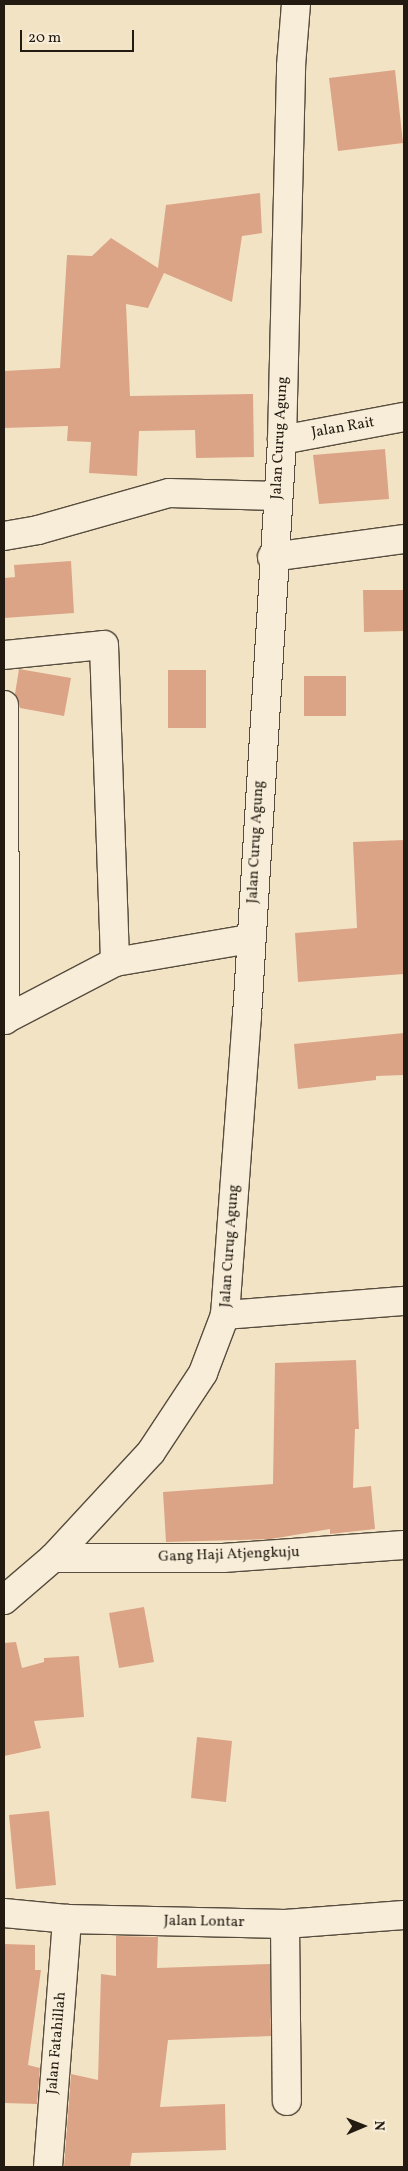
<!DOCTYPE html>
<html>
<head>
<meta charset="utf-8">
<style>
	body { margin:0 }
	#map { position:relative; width:408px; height:2171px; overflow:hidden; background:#f3e3c5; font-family:Vollkorn,serif }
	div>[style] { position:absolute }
	.building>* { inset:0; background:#dba486 }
	.roads { filter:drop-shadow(1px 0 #574d3e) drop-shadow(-1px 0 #574d3e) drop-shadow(0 1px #574d3e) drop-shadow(0 -1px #574d3e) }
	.street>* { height:28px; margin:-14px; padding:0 14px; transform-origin:14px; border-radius:14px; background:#f7edd9 }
	.secondary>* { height:28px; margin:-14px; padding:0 14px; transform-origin:14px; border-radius:14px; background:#f7edd9 }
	span { translate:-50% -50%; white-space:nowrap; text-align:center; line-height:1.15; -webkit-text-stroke:5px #f7edd9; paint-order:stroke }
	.street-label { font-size:15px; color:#231b11 }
	.frame { position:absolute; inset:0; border:5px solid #231b11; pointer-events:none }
	.north { position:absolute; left:338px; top:2101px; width:50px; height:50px; -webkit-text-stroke:4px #f7edd9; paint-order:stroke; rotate:89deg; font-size:14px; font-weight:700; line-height:20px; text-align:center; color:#231b11 }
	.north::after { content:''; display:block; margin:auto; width:18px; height:22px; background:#231b11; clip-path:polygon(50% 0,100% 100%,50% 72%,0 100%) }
	.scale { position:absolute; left:20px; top:30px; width:114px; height:22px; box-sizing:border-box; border:2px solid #231b11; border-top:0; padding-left:6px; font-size:15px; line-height:18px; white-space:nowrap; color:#231b11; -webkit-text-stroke:4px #f7edd9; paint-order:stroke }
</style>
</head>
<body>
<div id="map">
	<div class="building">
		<i style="clip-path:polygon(395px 70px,403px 143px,338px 151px,329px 78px)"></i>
		<i style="clip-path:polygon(260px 193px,262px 233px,242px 236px,232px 302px,164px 273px,148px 308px,126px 304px,130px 396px,253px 394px,254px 457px,196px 458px,195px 430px,139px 431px,137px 476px,89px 473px,91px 442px,67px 441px,68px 426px,4px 428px,4px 371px,60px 368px,67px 255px,92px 256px,111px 238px,158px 268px,166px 205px)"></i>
		<i style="clip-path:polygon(385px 449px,389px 499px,319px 504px,313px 455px)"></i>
		<i style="clip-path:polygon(71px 561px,74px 613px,4px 618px,4px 578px,15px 577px,14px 565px)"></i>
		<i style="clip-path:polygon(363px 590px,404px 590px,404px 631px,364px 632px)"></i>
		<i style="clip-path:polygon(19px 669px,71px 678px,64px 716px,20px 708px,15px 694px)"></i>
		<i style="clip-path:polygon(168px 670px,206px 670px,206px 728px,168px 728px)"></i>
		<i style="clip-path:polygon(304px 676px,346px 676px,346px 716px,304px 716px)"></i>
		<i style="clip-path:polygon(404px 840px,404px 974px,298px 982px,295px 933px,357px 928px,353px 842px)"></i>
		<i style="clip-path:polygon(404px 1033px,404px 1075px,376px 1076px,376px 1080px,298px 1089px,294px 1044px)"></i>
		<i style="clip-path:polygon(356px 1360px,359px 1429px,355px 1429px,353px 1488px,371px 1486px,375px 1529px,330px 1534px,330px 1529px,271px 1539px,166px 1542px,163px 1492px,273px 1484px,275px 1363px)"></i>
		<i style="clip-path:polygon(144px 1607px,154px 1662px,119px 1668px,109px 1613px)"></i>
		<i style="clip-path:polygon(16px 1642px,22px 1668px,44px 1662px,44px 1658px,79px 1656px,84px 1717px,34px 1721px,41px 1748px,4px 1756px,4px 1643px)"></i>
		<i style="clip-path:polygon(197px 1737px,232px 1741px,226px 1802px,191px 1798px)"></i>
		<i style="clip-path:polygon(49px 1811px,56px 1885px,16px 1889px,9px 1815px)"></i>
		<i style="clip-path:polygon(116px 1936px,158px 1937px,157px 1968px,270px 1964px,271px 2036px,168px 2040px,160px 2107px,225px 2104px,226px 2150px,132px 2153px,130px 2167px,64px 2167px,71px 2074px,98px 2080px,101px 1974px,116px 1976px)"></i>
		<i style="clip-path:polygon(4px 1944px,35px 1945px,35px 1970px,41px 1970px,28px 2065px,40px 2068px,37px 2104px,4px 2103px)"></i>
	</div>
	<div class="roads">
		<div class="street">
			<i style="left:282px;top:440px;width:124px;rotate:-10.7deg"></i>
			<i style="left:4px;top:536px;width:35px;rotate:-10deg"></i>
			<i style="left:38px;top:530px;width:136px;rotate:-15.8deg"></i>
			<i style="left:169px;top:493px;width:108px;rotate:1.6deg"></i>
			<i style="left:272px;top:557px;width:133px;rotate:-7.8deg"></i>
			<i style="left:4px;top:655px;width:100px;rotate:-5.7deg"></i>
			<i style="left:104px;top:645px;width:317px;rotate:88deg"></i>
			<i style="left:115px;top:962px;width:125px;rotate:152.4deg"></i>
			<i style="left:4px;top:705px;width:315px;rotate:89.8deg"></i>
			<i style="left:115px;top:962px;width:137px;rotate:-9.7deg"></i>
			<i style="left:225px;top:1315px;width:180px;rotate:-4.5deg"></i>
			<i style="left:53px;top:1558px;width:170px"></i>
			<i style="left:223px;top:1558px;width:181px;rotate:-4.1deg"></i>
			<i style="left:285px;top:1924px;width:177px;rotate:89.4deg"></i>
			<i style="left:48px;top:2167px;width:249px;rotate:-85.6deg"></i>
		</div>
		<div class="secondary">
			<i style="left:4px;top:1600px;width:65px;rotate:-40.6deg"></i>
			<i style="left:53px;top:1558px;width:144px;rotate:-47.2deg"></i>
			<i style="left:151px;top:1452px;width:95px;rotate:-56.6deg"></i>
			<i style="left:203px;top:1373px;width:62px;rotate:-69.2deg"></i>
			<i style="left:225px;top:1315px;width:300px;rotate:-85.8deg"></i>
			<i style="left:247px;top:1016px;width:577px;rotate:-86.52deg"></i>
			<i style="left:282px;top:440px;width:374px;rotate:-88.6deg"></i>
			<i style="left:291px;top:66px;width:62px;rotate:-85.4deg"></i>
			<i style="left:4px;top:1913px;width:63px;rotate:5.4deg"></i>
			<i style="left:67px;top:1919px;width:218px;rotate:1.3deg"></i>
			<i style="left:285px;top:1924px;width:119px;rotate:-4.3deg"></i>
		</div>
	</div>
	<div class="street-label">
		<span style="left:343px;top:428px;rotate:-10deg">Jalan Rait</span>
		<span style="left:280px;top:438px;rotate:-87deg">Jalan Curug Agung</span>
		<span style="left:256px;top:842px;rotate:-87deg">Jalan Curug Agung</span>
		<span style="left:230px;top:1246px;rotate:-86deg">Jalan Curug Agung</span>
		<span style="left:229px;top:1555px;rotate:-2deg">Gang Haji Atjengkuju</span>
		<span style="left:204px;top:1922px;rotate:1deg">Jalan Lontar</span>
		<span style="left:57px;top:2043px;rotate:-85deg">Jalan Fatahillah</span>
	</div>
	<div class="frame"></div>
	<div class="north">N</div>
	<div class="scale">20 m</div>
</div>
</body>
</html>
